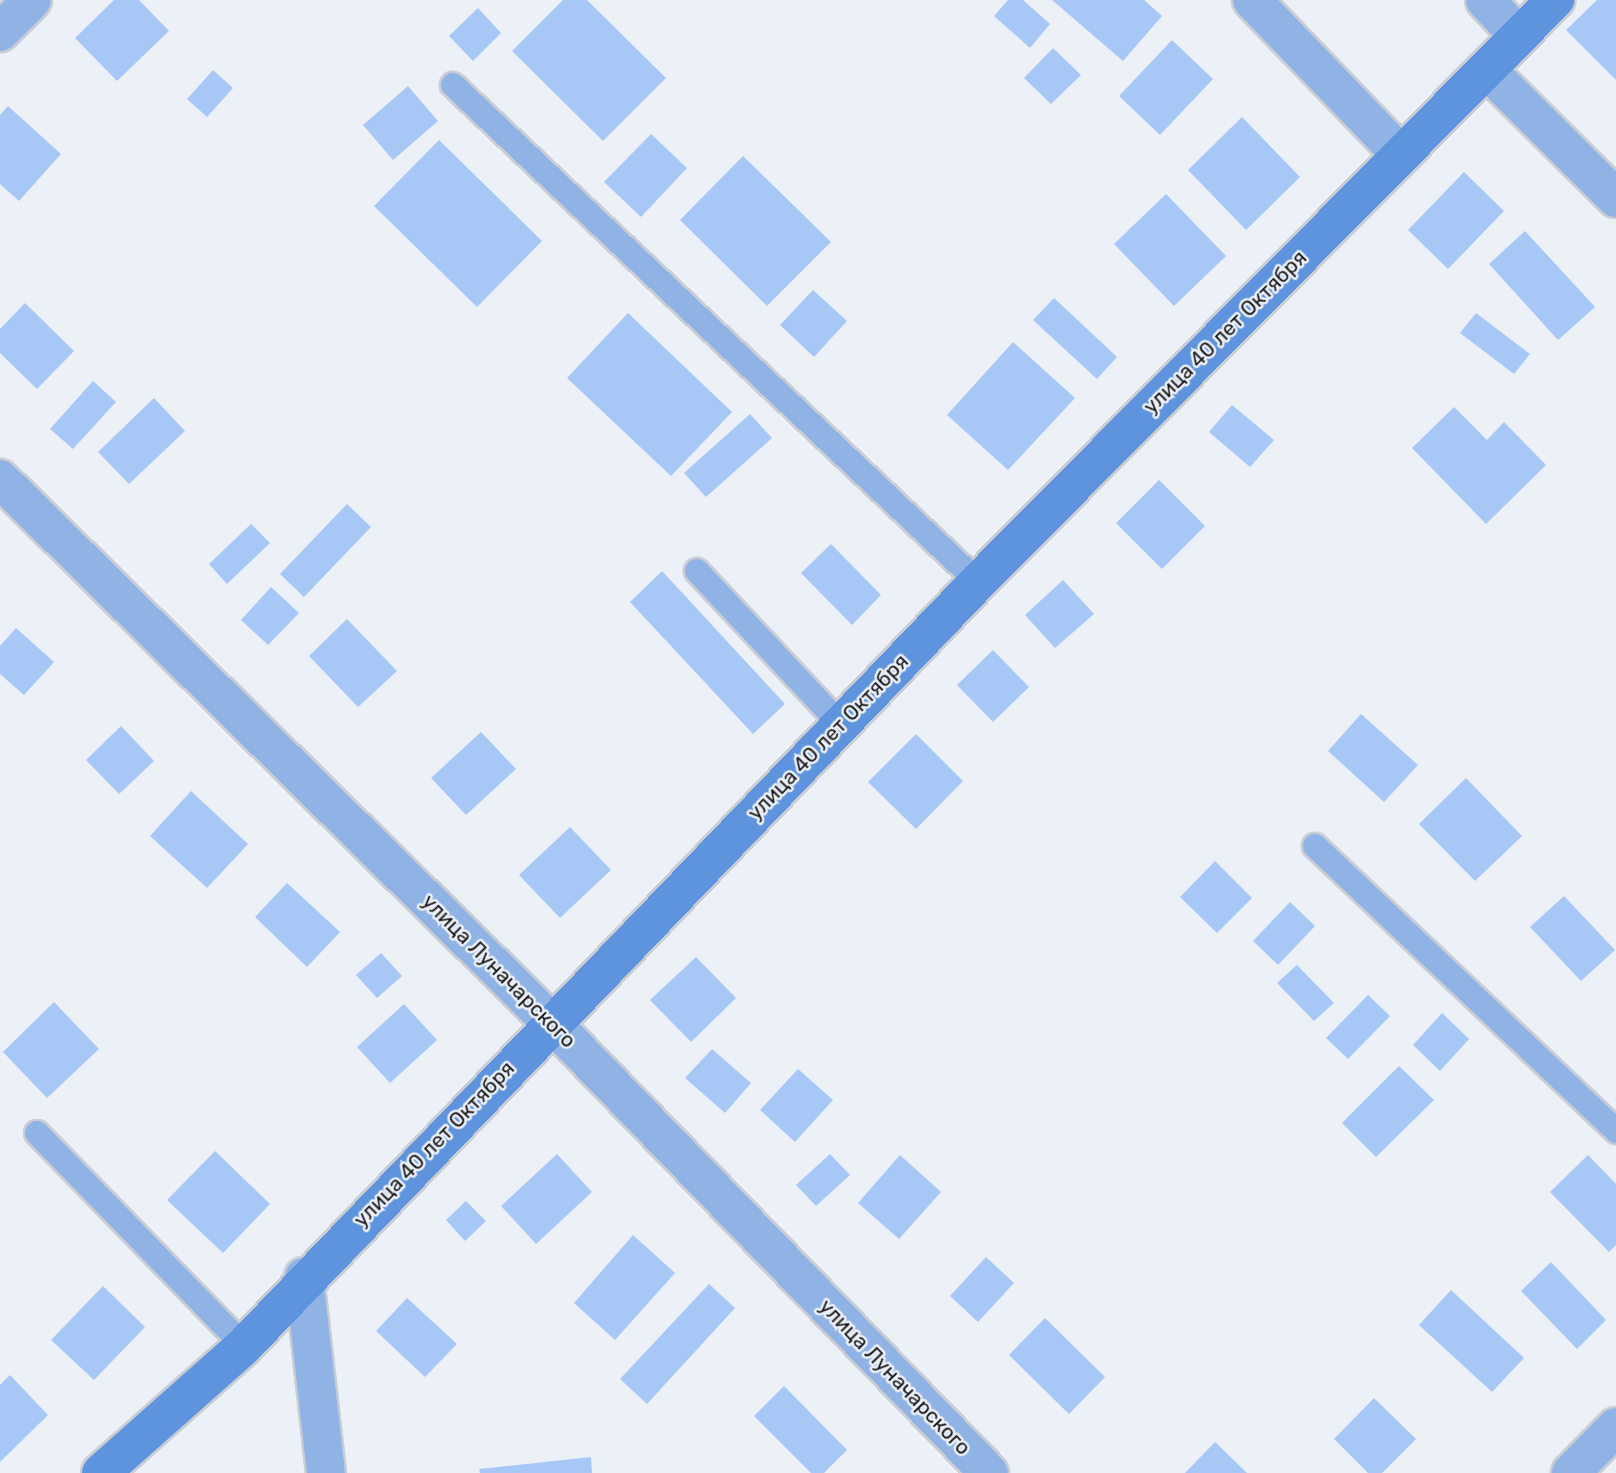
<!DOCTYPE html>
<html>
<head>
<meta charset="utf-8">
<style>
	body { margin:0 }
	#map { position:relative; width:1616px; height:1473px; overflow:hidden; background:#ecf0f7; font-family:Rubik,sans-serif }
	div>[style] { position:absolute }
	.building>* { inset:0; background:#a7c8f6 }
	.roads { filter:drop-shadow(2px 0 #caced4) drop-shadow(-2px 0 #caced4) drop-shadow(0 2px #caced4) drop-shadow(0 -2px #caced4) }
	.service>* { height:24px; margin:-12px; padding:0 12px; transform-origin:12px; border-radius:12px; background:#8fb3e5 }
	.minor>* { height:38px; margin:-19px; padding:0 19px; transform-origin:19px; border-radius:19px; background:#8fb3e5 }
	.tertiary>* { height:38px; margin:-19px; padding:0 19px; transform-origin:19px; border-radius:19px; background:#8fb3e5 }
	.secondary>* { height:38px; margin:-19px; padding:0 19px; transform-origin:19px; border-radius:19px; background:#5d94dd }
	span { translate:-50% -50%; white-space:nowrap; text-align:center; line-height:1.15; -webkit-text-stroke:5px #ecf0f7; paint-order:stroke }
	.street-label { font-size:21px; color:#17191b }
</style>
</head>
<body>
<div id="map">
	<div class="building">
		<i style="clip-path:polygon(114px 0,139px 0,169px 31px,117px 81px,75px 38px)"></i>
		<i style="clip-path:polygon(563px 0,587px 0,666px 78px,603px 141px,512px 51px)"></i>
		<i style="clip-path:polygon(1008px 0,1023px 0,1050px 24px,1030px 48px,994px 16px)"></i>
		<i style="clip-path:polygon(1052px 0,1144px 0,1162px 16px,1123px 61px)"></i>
		<i style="clip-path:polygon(1597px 0,1616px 0,1616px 80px,1566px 30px)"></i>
		<i style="clip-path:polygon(478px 8px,501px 33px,473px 61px,449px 36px)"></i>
		<i style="clip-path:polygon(1172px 40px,1213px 79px,1160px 135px,1119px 96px)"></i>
		<i style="clip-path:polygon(1053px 48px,1081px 75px,1051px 104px,1024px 78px)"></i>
		<i style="clip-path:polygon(213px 70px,233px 88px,207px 117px,187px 99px)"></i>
		<i style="clip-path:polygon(408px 86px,438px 121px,393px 160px,363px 125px)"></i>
		<i style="clip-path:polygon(8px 106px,61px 154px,19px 201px,0 184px,0 115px)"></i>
		<i style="clip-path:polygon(1242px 117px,1300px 177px,1246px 230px,1188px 170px)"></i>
		<i style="clip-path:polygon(651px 134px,687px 168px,641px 217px,604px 182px)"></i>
		<i style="clip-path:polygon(439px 140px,542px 241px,477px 307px,374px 206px)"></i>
		<i style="clip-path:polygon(743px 156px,831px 242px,767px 306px,680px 220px)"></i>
		<i style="clip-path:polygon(1464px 172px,1504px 211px,1448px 269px,1408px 230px)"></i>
		<i style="clip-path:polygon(1166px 194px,1226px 256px,1174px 306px,1114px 244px)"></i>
		<i style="clip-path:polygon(1525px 231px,1595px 307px,1558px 340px,1489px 264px)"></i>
		<i style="clip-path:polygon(813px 290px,847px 321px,814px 357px,780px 325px)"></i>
		<i style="clip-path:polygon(1054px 298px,1117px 357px,1097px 379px,1033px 320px)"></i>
		<i style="clip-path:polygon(25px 303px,74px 351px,37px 389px,0 353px,0 329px)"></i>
		<i style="clip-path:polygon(628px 313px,732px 412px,671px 476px,567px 378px)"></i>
		<i style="clip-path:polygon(1476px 313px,1530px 354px,1514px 374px,1460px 333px)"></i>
		<i style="clip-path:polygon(1013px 342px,1075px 398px,1008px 470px,947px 415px)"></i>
		<i style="clip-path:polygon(93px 381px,116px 402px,73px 449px,50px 429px)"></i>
		<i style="clip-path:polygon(154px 398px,185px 431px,129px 484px,98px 452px)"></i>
		<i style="clip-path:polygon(1232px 405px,1274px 440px,1250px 467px,1209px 432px)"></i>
		<i style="clip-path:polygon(1454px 407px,1487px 440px,1504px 422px,1546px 465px,1486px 524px,1412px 448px)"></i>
		<i style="clip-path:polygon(750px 414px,772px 438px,706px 497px,684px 473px)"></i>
		<i style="clip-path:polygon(1159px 480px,1205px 526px,1162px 569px,1116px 523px)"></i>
		<i style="clip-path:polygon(347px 504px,371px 527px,304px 597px,280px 574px)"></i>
		<i style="clip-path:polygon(251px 524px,270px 543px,227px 584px,209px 564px)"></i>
		<i style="clip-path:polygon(831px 544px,881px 595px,852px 625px,801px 573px)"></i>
		<i style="clip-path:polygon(662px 571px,785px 704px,753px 734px,630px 602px)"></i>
		<i style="clip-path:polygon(1063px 580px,1094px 614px,1055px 648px,1025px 615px)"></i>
		<i style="clip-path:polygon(271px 587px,299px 613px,268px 645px,241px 620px)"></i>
		<i style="clip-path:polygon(347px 619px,397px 671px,358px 707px,309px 656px)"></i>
		<i style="clip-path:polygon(16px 628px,54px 662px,24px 695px,0 674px,0 646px)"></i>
		<i style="clip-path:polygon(993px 650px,1029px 687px,993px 722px,957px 685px)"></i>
		<i style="clip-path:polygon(1361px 714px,1418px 765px,1384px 802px,1328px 751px)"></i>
		<i style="clip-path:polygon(121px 726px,154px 761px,119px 794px,86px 760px)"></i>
		<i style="clip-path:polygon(481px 732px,516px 769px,466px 815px,431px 778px)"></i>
		<i style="clip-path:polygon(916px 734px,963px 781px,916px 829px,868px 782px)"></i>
		<i style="clip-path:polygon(1466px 778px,1522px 836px,1475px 881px,1419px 824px)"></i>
		<i style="clip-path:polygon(191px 791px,248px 844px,207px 888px,150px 836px)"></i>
		<i style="clip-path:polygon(570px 827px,611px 870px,560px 918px,519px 875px)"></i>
		<i style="clip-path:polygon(1215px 861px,1252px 898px,1217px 933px,1180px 897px)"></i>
		<i style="clip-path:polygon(287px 883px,340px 932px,307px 967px,255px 917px)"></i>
		<i style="clip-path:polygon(1564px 896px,1615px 950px,1581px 981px,1530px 927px)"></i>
		<i style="clip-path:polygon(1290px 902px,1315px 926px,1278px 965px,1253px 941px)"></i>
		<i style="clip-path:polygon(381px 953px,402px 976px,377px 998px,356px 975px)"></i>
		<i style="clip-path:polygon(696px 957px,736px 998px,691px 1042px,650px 1000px)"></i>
		<i style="clip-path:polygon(1297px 965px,1334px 1003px,1314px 1021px,1277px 983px)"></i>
		<i style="clip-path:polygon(1368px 995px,1390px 1016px,1348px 1059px,1326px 1038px)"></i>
		<i style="clip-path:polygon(54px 1002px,99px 1049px,47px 1098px,3px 1052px)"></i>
		<i style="clip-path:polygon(404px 1004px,437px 1040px,390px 1083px,357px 1047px)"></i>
		<i style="clip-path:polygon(1442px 1013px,1469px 1039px,1440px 1071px,1413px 1045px)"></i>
		<i style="clip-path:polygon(712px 1049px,751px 1083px,725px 1113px,685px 1078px)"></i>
		<i style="clip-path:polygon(1399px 1066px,1434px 1100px,1376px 1157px,1342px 1123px)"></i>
		<i style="clip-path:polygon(798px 1069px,833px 1100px,795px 1142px,760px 1110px)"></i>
		<i style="clip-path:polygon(215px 1151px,270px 1204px,223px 1253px,167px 1200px)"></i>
		<i style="clip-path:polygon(557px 1154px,592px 1192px,536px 1244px,501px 1206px)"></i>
		<i style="clip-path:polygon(830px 1154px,850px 1175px,816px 1206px,796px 1185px)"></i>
		<i style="clip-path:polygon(900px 1155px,941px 1192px,899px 1239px,858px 1203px)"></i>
		<i style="clip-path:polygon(1588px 1155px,1616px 1184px,1616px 1245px,1609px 1252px,1550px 1192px)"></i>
		<i style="clip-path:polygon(466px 1201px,486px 1221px,465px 1241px,446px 1220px)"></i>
		<i style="clip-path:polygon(633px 1235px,675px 1273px,615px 1340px,574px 1303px)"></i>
		<i style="clip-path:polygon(986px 1257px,1014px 1283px,978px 1322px,950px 1296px)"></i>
		<i style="clip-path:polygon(1551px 1262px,1606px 1320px,1577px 1349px,1521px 1291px)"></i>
		<i style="clip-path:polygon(709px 1284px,735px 1308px,647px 1404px,620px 1379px)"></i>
		<i style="clip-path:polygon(103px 1286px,145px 1327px,94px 1380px,51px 1340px)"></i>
		<i style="clip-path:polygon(1451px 1290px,1524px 1358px,1492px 1392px,1419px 1325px)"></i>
		<i style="clip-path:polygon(407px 1298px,457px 1344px,425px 1377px,376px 1331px)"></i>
		<i style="clip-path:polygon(1045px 1318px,1105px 1377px,1069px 1414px,1009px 1355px)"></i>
		<i style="clip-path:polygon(10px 1375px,48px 1415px,0 1462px,0 1385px)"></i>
		<i style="clip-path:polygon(784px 1386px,847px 1450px,824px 1473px,811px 1473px,754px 1416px)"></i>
		<i style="clip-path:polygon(1374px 1398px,1416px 1439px,1382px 1473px,1368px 1473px,1334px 1439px)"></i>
		<i style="clip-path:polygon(1215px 1442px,1247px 1473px,1185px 1473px)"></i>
		<i style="clip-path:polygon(591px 1457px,592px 1473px,480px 1473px,479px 1469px)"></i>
	</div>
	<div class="roads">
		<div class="service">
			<i style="left:453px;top:85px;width:723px;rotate:43.43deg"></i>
			<i style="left:697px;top:571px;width:209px;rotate:46.9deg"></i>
			<i style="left:1315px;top:846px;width:415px;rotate:43.4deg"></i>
			<i style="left:37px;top:1133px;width:297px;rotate:45.8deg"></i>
		</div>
		<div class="minor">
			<i style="left:1252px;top:0;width:215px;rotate:46.1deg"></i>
			<i style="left:1485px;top:0;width:50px;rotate:46.6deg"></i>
			<i style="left:0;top:32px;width:45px;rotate:-45deg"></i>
			<i style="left:1487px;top:70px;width:182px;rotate:44.8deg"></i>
			<i style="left:0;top:479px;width:775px;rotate:44.58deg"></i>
			<i style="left:552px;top:1023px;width:627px;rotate:45.84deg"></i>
			<i style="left:304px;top:1277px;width:197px;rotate:83.6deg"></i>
		</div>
		<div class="tertiary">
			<i style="left:1571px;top:1473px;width:64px;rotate:-45.6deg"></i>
		</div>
		<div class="secondary">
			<i style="left:101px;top:1473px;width:191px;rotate:-41.6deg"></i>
			<i style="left:244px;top:1346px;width:1059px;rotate:-46.15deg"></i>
			<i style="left:978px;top:582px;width:820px;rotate:-45.25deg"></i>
		</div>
	</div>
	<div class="street-label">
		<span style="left:1225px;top:332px;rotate:-45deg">улица 40 лет Октября</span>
		<span style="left:828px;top:737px;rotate:-46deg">улица 40 лет Октября</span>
		<span style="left:499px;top:971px;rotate:45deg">улица Луначарского</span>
		<span style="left:434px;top:1144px;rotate:-46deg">улица 40 лет Октября</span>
		<span style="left:895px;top:1377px;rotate:46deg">улица Луначарского</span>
	</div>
</div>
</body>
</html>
